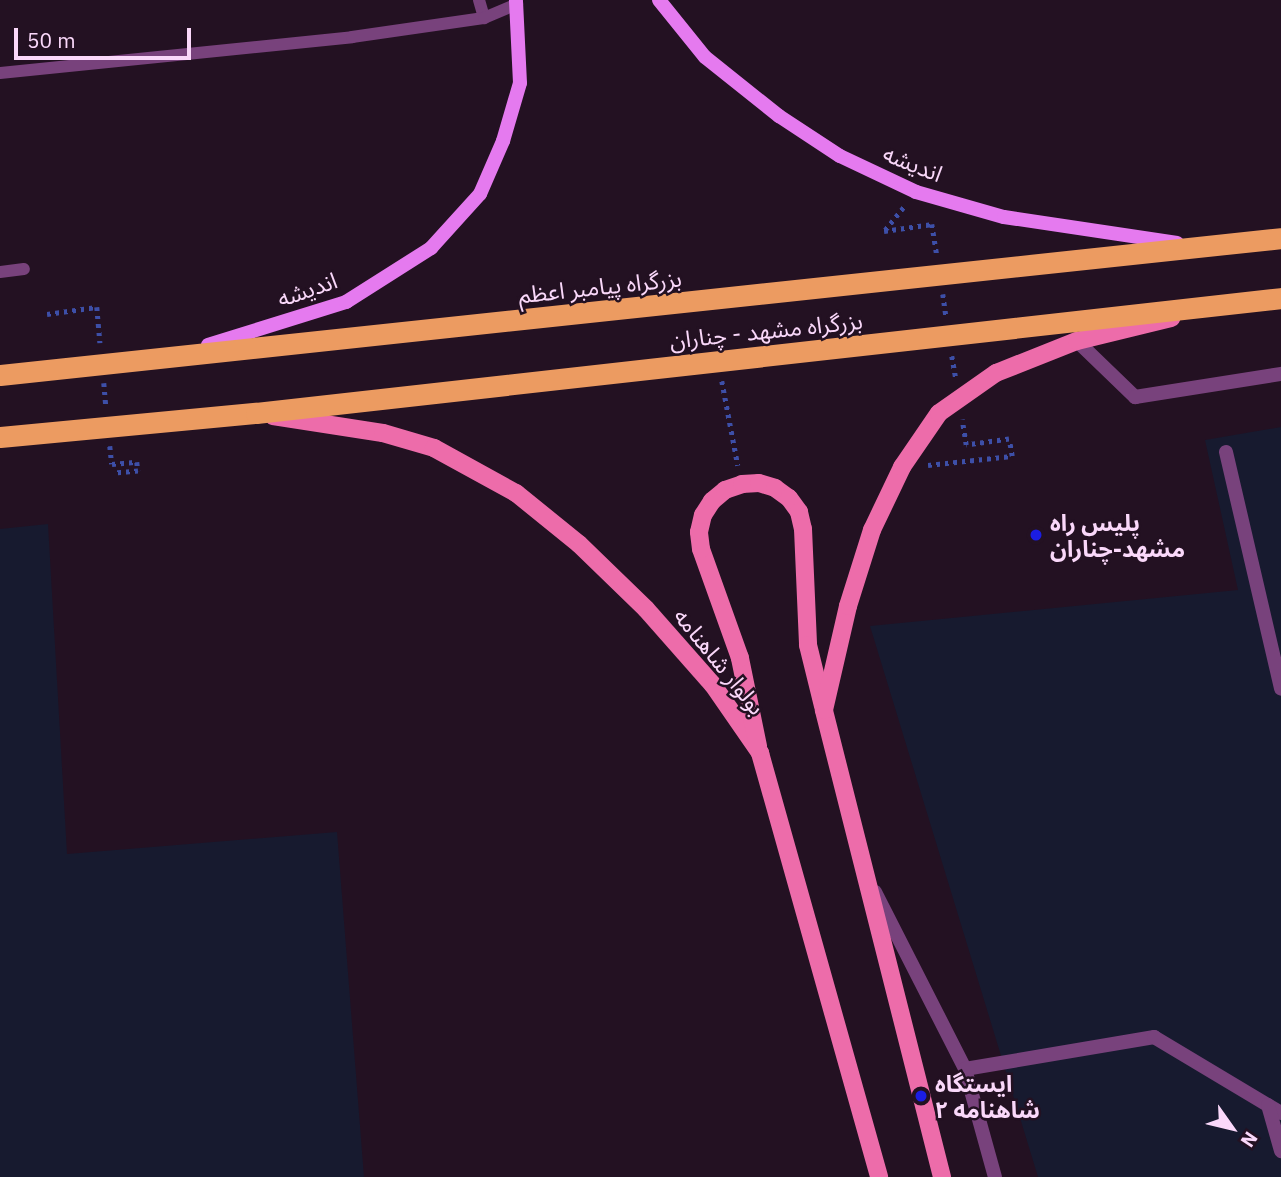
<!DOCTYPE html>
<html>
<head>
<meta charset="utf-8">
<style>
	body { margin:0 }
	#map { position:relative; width:1281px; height:1177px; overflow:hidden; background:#231122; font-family:"IBM Plex Sans","Noto Sans Arabic",sans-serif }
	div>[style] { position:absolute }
	.green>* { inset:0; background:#171a2f }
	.path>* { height:4.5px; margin-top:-2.25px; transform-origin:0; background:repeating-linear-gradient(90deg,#3d4fa8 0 3.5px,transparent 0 8.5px) }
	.lane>* { height:12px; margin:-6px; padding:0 6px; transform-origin:6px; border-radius:6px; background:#78427c }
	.street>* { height:14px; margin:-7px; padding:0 7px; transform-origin:7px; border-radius:7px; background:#78427c }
	.secondary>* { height:14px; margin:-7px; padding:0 7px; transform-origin:7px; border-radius:7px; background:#e57aef }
	.primary>* { height:18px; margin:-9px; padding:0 9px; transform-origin:9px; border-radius:9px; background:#ed6caa }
	.highway>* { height:21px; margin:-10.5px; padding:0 10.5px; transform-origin:10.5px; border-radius:10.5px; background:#ec9b61 }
	.dots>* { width:19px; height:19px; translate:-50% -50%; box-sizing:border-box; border:4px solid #231122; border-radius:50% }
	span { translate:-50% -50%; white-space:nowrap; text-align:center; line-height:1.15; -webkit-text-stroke:5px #231122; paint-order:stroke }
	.street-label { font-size:23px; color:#fad8fa }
	.poi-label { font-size:23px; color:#fad8fa; font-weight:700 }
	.left { translate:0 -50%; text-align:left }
	.north { position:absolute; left:1197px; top:1093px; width:70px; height:70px; -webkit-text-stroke:5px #231122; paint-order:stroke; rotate:124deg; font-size:19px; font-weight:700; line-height:28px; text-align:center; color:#fad8fa }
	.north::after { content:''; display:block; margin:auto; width:24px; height:32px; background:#fad8fa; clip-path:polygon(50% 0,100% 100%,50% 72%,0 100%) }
	.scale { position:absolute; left:14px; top:28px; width:177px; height:32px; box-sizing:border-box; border:4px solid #fad8fa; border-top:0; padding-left:9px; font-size:21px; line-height:24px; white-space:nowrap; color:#fad8fa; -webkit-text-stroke:5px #231122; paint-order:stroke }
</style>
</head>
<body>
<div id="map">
	<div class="green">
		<i style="clip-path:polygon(1281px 427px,1281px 1177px,1038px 1177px,870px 626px,1238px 590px,1205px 440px)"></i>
		<i style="clip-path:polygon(48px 524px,67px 854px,337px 832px,364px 1177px,0 1177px,0 529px)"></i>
	</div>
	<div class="path">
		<i style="left:885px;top:230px;width:32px;rotate:-51deg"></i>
		<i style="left:884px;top:231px;width:49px;rotate:-8.3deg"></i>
		<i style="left:932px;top:224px;width:30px;rotate:81deg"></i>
		<i style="left:943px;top:294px;width:22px;rotate:82deg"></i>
		<i style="left:47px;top:314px;width:50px;rotate:-8deg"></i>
		<i style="left:97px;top:307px;width:36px;rotate:85deg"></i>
		<i style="left:952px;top:356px;width:23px;rotate:80deg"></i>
		<i style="left:722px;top:381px;width:86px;rotate:79.3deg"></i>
		<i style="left:104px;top:383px;width:23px;rotate:85deg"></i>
		<i style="left:110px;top:446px;width:18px;rotate:84deg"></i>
		<i style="left:112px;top:464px;width:25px;rotate:-5deg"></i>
		<i style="left:137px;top:462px;width:9px;rotate:84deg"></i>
		<i style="left:138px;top:471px;width:23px;rotate:175deg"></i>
		<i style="left:928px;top:465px;width:84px;rotate:-6.1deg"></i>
		<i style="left:1012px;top:456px;width:17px;rotate:-100deg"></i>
		<i style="left:1009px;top:439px;width:43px;rotate:172.1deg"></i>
		<i style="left:966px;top:445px;width:26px;rotate:-99deg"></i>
	</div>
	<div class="lane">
		<i style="left:479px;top:0;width:19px;rotate:74deg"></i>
		<i style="left:0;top:73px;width:354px;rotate:-5.8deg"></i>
		<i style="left:352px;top:37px;width:133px;rotate:-8.2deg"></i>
		<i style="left:484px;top:18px;width:36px;rotate:-23deg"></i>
		<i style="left:0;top:272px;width:24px;rotate:-7deg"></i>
	</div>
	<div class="street">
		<i style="left:1077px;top:341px;width:81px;rotate:44deg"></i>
		<i style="left:1135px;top:397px;width:148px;rotate:-9deg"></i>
		<i style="left:1226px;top:452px;width:243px;rotate:76.9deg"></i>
		<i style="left:875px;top:892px;width:199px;rotate:63deg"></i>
		<i style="left:965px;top:1069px;width:112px;rotate:74.5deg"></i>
		<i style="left:965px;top:1069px;width:192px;rotate:-9.6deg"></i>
		<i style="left:1154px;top:1037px;width:148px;rotate:30.9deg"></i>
		<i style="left:1268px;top:1105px;width:48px;rotate:74.2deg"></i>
	</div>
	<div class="secondary">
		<i style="left:659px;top:0;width:73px;rotate:51.1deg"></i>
		<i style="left:705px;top:57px;width:95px;rotate:38.6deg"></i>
		<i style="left:779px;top:116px;width:73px;rotate:33.3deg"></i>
		<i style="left:840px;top:156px;width:84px;rotate:25.3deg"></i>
		<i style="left:916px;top:192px;width:91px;rotate:15.9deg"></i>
		<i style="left:1004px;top:217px;width:175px;rotate:8.5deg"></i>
		<i style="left:208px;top:345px;width:145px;rotate:-17.3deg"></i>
		<i style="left:346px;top:302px;width:101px;rotate:-32.4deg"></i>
		<i style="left:431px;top:248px;width:73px;rotate:-47.8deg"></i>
		<i style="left:480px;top:194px;width:58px;rotate:-66.5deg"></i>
		<i style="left:503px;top:141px;width:60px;rotate:-73.7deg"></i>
		<i style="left:520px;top:83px;width:83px;rotate:-92.8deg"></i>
	</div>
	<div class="primary">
		<i style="left:273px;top:416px;width:111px;rotate:8.8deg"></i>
		<i style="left:383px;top:433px;width:53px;rotate:16.4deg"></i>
		<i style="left:434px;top:448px;width:94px;rotate:28.8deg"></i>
		<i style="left:516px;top:493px;width:81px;rotate:39deg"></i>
		<i style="left:579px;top:544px;width:93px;rotate:44.1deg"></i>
		<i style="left:646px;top:609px;width:101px;rotate:48.6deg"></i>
		<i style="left:713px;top:685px;width:83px;rotate:55.3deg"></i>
		<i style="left:760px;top:753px;width:440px;rotate:74.3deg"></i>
		<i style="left:758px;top:746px;width:90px;rotate:-101.6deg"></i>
		<i style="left:740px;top:658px;width:116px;rotate:-109.7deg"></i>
		<i style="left:701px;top:549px;width:17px;rotate:-97deg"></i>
		<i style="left:699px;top:532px;width:17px;rotate:-77deg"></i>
		<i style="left:703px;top:515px;width:17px;rotate:-57deg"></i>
		<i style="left:712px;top:501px;width:17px;rotate:-40deg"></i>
		<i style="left:725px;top:490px;width:18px;rotate:-19deg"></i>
		<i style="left:742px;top:484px;width:17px;rotate:-3deg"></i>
		<i style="left:759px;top:483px;width:17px;rotate:17deg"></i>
		<i style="left:775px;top:488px;width:17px;rotate:36deg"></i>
		<i style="left:789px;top:498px;width:17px;rotate:54deg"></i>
		<i style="left:799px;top:512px;width:17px;rotate:77deg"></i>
		<i style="left:803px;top:529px;width:116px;rotate:87.5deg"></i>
		<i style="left:808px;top:645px;width:63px;rotate:76.2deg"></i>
		<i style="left:942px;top:1177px;width:482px;rotate:-104.2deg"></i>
		<i style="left:824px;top:710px;width:107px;rotate:-77deg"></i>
		<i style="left:848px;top:606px;width:80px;rotate:-72.5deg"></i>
		<i style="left:872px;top:530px;width:70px;rotate:-64.5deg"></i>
		<i style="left:902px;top:467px;width:65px;rotate:-55.6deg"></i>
		<i style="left:939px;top:413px;width:70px;rotate:-35.1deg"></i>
		<i style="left:996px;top:373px;width:87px;rotate:-21.6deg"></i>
		<i style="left:1077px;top:341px;width:97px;rotate:-13.7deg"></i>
	</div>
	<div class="highway">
		<i style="left:0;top:375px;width:1288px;rotate:-6.1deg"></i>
		<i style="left:0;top:437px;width:257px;rotate:-5.4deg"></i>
		<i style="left:256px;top:413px;width:1031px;rotate:-6.4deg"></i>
	</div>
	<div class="dots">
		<i style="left:1036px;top:535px;background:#1b1de3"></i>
		<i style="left:921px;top:1096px;background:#1b1de3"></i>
	</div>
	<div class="street-label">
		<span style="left:913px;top:163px;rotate:22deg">اندیشه</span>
		<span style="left:600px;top:286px;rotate:-6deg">بزرگراه پیامبر اعظم</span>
		<span style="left:307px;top:289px;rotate:-19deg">اندیشه</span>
		<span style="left:766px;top:330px;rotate:-6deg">بزرگراه مشهد - چناران</span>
		<span style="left:720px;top:661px;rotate:51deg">بولوار شاهنامه</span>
	</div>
	<div class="poi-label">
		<span class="left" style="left:1050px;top:535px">پلیس راه<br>مشهد-چناران</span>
		<span class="left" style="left:935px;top:1096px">ایستگاه<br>شاهنامه ۲</span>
	</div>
	<div class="north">N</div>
	<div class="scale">50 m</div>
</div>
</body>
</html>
